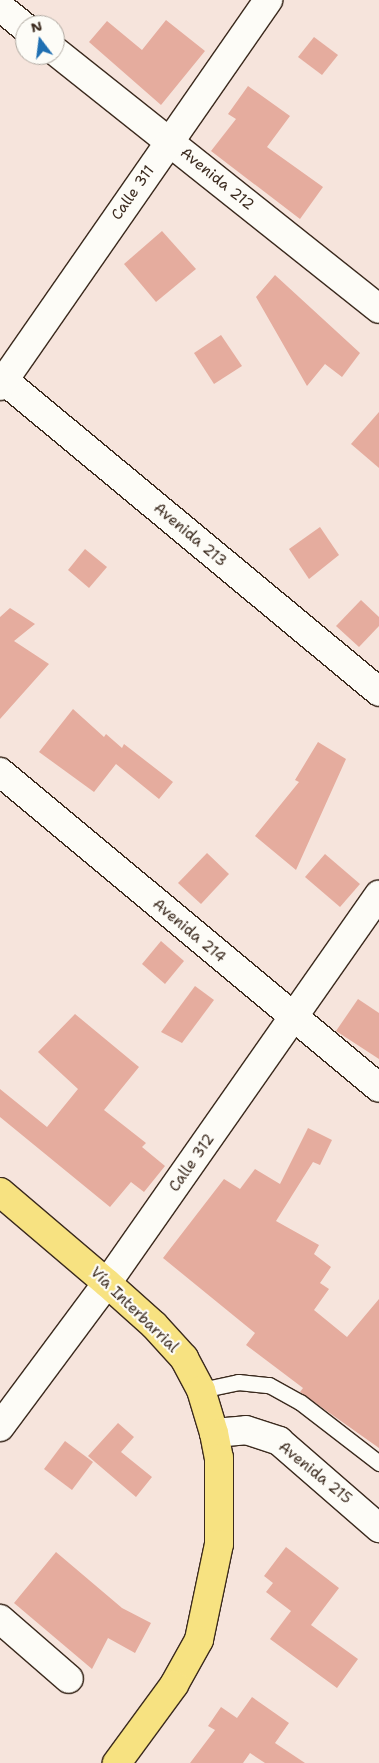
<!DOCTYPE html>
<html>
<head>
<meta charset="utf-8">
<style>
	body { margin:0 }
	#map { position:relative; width:379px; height:1763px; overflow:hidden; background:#f6e4dc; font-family:"Shantell Sans",sans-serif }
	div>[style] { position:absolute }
	.building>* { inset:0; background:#e5ac9e }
	.roads { filter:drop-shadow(1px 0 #3b2a1e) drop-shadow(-1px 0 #3b2a1e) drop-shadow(0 1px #3b2a1e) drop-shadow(0 -1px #3b2a1e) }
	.lane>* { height:15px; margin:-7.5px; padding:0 7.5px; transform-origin:7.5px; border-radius:7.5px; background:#fdfcf7 }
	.street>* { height:28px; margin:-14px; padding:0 14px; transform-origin:14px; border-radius:14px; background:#fdfcf7 }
	.secondary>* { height:28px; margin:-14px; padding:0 14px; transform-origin:14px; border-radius:14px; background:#fdfcf7 }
	.primary>* { height:28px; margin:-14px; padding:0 14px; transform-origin:14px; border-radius:14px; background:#f7e281 }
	span { translate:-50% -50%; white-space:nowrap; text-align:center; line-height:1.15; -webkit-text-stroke:4.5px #fdfcf7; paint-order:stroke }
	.street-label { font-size:15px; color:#3b2a1e }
	.north { position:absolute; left:15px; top:15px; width:50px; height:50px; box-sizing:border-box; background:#fdfcf7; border:1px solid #afa8a0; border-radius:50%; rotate:345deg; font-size:14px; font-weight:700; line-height:20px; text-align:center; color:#3b2a1e }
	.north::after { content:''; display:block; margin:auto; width:18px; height:22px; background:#1f6fb2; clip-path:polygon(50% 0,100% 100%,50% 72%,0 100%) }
</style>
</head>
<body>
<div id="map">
	<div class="building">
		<i style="clip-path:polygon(166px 20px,205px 51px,161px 105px,89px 42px,107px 21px,142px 50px)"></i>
		<i style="clip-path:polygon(314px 37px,338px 55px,322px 75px,298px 57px)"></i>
		<i style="clip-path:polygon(248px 86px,290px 116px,267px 147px,323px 187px,300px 219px,211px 151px,236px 119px,228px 114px)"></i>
		<i style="clip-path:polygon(162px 231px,196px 269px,156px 302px,124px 264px)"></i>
		<i style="clip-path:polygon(275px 275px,360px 353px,342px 377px,325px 364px,307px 386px,256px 297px)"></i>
		<i style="clip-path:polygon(221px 335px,242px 366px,214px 384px,194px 353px)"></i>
		<i style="clip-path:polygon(379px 412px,379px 468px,351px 444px)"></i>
		<i style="clip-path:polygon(320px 527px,339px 555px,309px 579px,289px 549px)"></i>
		<i style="clip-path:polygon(85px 549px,107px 567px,89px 588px,68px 570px)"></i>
		<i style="clip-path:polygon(361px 600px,379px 617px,379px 626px,359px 647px,336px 626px)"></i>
		<i style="clip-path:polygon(10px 608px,35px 624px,14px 641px,49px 664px,0 719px,0 617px)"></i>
		<i style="clip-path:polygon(73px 709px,104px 737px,106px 734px,122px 748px,124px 744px,173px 782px,159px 799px,116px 764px,94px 792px,39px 752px)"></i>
		<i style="clip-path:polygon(318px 742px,346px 759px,296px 870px,255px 836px,299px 782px,295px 780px)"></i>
		<i style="clip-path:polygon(207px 853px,229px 874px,201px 904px,178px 883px)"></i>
		<i style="clip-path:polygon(325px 854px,360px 884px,340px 907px,305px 877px)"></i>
		<i style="clip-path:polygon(161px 941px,184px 961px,165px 984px,142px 964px)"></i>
		<i style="clip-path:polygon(195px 986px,214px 1000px,182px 1043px,161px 1032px)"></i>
		<i style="clip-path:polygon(358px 999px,379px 1013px,379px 1059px,336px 1031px)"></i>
		<i style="clip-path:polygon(75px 1014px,139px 1067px,104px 1110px,146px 1143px,142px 1147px,165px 1166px,144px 1192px,131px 1182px,110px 1207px,0 1117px,0 1089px,47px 1127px,78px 1089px,38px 1052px)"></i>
		<i style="clip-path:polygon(308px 1128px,332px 1140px,320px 1165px,313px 1162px,276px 1221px,319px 1245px,314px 1254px,331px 1267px,320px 1283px,329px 1289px,314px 1310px,347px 1337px,379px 1299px,379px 1448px,300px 1392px,303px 1388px,246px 1345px,255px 1333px,163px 1258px,224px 1179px,240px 1189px,255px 1169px,280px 1184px)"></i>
		<i style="clip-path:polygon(118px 1423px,134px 1437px,121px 1452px,152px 1477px,136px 1497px,88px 1456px)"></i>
		<i style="clip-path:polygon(65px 1441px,93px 1462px,72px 1490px,44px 1469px)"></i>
		<i style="clip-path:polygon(286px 1547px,339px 1588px,311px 1625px,358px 1659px,337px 1688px,270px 1639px,291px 1611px,266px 1592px,273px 1583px,264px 1576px)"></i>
		<i style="clip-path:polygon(56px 1552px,122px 1608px,151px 1623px,135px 1653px,108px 1638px,92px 1669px,14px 1603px)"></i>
		<i style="clip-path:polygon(252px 1697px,289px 1723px,275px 1743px,305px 1763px,265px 1763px,250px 1753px,243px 1763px,190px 1763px,215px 1730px,208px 1726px,221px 1707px,237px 1718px)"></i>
	</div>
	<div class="roads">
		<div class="lane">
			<i style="left:201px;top:1390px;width:38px;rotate:-12deg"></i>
			<i style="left:238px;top:1382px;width:31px;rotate:6deg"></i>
			<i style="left:269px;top:1385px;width:35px;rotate:29deg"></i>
			<i style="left:300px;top:1402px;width:100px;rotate:37.7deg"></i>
		</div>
		<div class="street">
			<i style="left:0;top:7px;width:32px;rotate:39deg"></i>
			<i style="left:55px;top:51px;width:414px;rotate:38.5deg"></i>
			<i style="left:0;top:377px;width:493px;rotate:39.7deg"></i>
			<i style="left:0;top:772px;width:493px;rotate:39.8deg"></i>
			<i style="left:0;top:1427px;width:179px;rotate:-53.4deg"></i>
			<i style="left:107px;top:1283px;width:474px;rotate:-55deg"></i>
			<i style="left:0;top:1619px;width:91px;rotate:41deg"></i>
		</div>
		<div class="secondary">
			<i style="left:0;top:386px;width:470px;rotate:-55.2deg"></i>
			<i style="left:214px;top:1433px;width:32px;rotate:-5deg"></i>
			<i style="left:246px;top:1430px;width:35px;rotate:18deg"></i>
			<i style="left:279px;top:1441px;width:133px;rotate:41deg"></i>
		</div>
		<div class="primary">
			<i style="left:0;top:1192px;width:140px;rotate:40.4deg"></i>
			<i style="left:107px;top:1283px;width:63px;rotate:41.8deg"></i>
			<i style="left:154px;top:1325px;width:45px;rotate:47.7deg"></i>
			<i style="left:184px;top:1358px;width:36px;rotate:62deg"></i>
			<i style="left:201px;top:1390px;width:45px;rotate:73.2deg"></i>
			<i style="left:214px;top:1433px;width:25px;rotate:79deg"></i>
			<i style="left:219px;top:1458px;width:86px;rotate:90deg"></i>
			<i style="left:219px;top:1544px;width:98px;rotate:101.8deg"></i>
			<i style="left:199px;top:1640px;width:51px;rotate:119.1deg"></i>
			<i style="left:174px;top:1685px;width:97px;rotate:126.2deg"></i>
		</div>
	</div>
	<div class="street-label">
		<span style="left:217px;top:179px;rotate:39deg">Avenida 212</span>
		<span style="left:133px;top:193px;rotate:-55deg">Calle 311</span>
		<span style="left:190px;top:535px;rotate:40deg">Avenida 213</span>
		<span style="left:189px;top:931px;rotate:40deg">Avenida 214</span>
		<span style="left:192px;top:1163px;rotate:-55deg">Calle 312</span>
		<span style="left:134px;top:1310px;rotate:44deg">Vía Interbarrial</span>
		<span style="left:315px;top:1473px;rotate:39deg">Avenida 215</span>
	</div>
	<div class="north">N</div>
</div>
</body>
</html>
